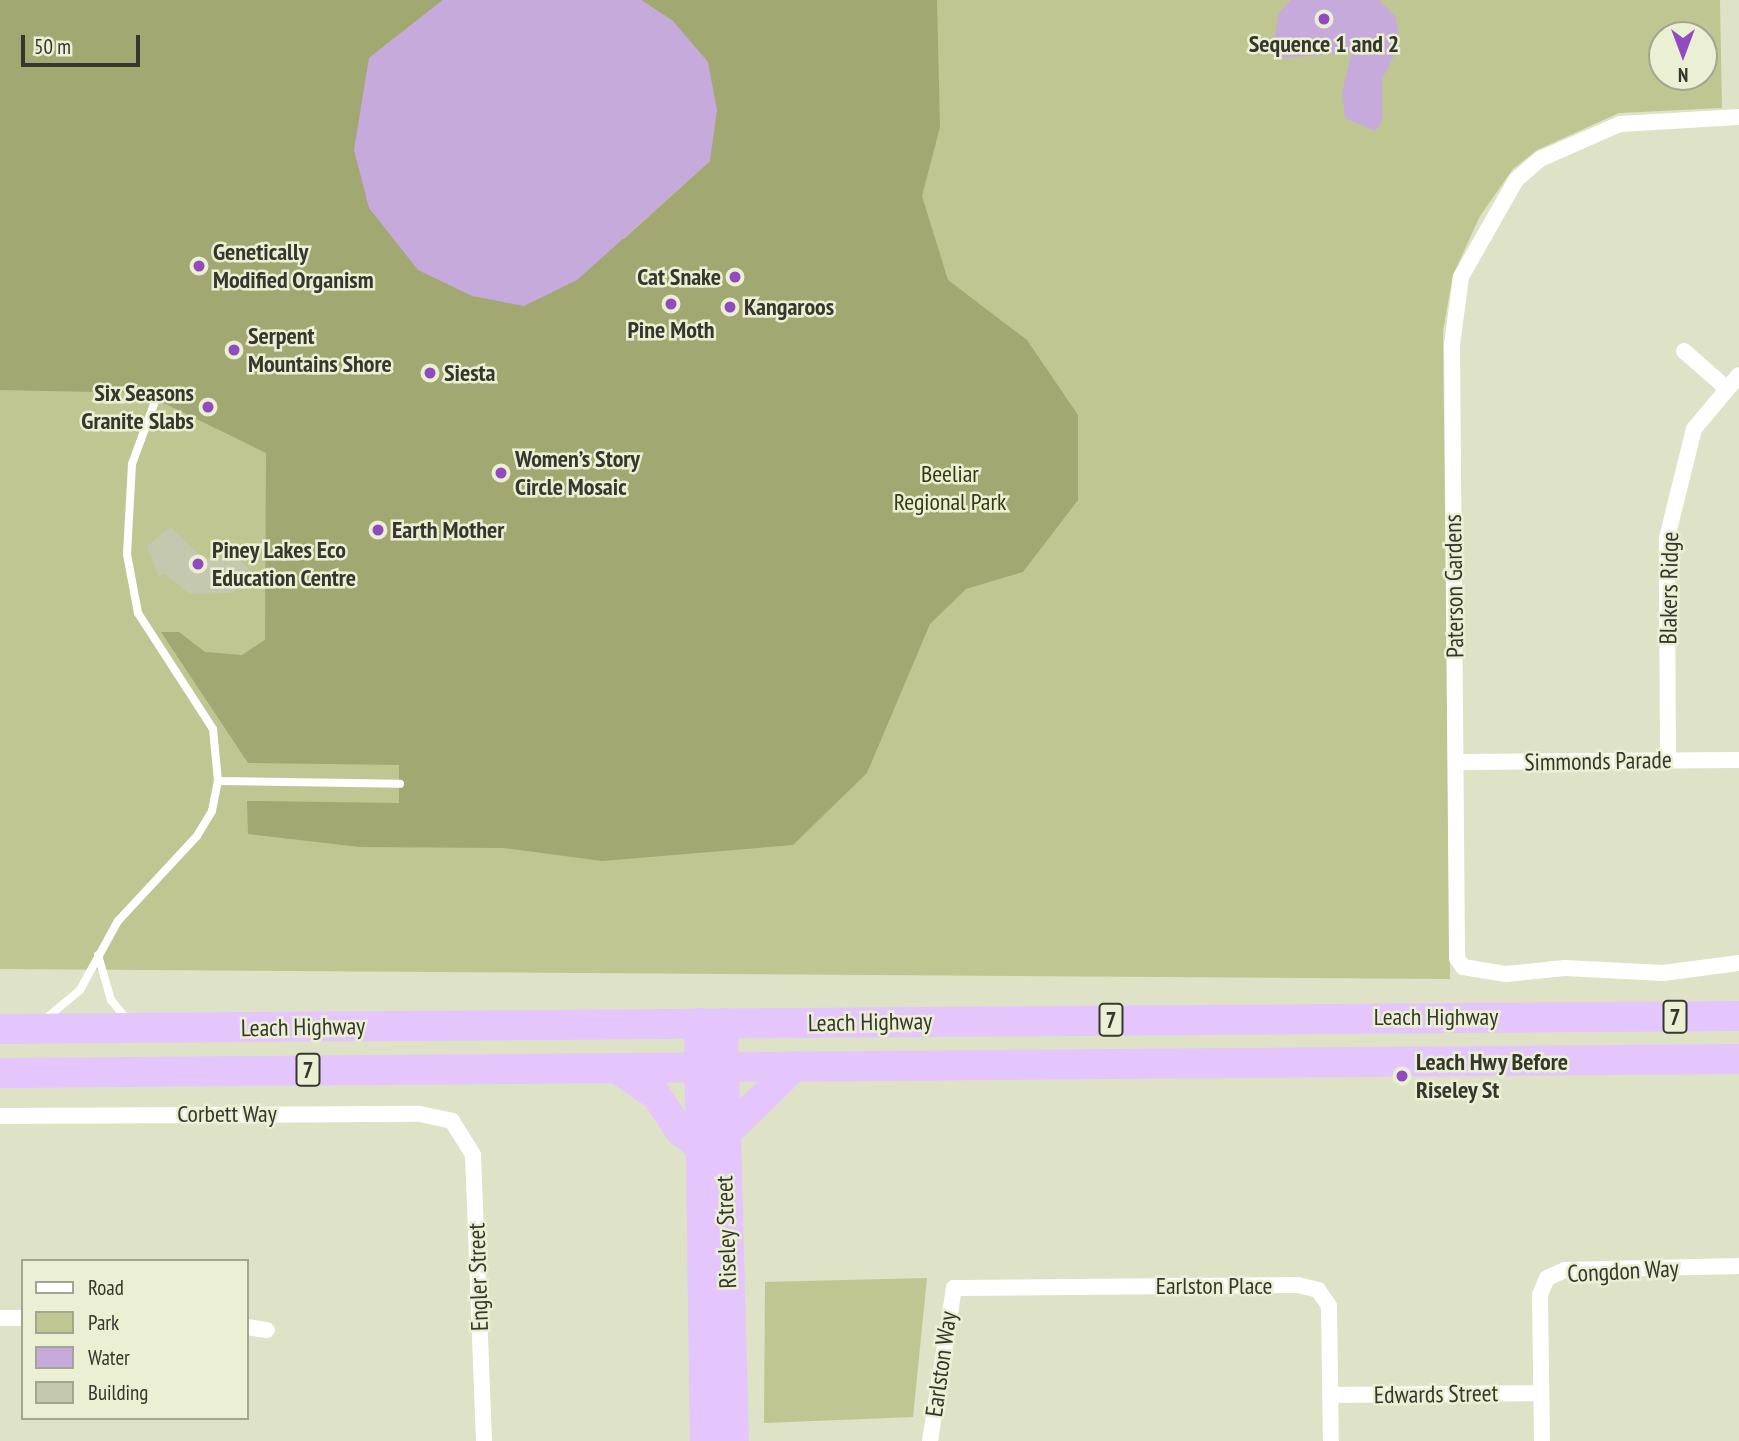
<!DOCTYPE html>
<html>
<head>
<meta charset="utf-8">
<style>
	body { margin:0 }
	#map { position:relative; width:1739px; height:1441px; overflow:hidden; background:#dee2c7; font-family:"PT Sans Narrow",sans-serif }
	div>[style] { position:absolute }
	.green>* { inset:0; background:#bfc692 }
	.forest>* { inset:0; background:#a1a872 }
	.water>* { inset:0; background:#c5aadb }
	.building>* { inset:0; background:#c4c8ae }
	.lane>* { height:8px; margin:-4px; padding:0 4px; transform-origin:4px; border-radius:4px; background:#fff }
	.street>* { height:16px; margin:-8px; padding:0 8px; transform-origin:8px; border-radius:8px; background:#fff }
	.highway>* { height:30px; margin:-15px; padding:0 15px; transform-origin:15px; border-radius:15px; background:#e4c6fd }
	.dots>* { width:19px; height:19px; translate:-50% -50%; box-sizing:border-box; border:4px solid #ebefd4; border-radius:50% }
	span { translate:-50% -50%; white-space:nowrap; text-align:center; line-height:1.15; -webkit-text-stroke:5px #ebefd4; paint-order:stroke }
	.shield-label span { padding:2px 5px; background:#ebefd4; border:2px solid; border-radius:5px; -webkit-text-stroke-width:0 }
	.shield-label { font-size:23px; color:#35372c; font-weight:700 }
	.poi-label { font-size:24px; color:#35372c; font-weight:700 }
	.left { translate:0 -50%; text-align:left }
	.right { translate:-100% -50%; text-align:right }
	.park-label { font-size:24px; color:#363a10 }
	.street-label { font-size:24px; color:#35372c }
	.legend { position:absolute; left:21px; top:1259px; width:228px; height:161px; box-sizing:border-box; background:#ebefd4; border:2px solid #a2a591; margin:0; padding:9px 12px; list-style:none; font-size:21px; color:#35372c }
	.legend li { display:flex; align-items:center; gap:14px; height:35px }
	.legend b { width:35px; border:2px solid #a2a591 }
	.north { position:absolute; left:1648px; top:21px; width:70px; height:70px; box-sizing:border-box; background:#ebefd4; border:2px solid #a2a591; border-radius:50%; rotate:180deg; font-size:19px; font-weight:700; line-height:28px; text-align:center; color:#35372c }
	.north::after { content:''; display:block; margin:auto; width:24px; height:32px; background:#914bbe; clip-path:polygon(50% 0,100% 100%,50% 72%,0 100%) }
	.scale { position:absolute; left:21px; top:35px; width:119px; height:32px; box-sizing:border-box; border:4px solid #35372c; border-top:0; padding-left:9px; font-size:21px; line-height:24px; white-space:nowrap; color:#35372c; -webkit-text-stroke:5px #ebefd4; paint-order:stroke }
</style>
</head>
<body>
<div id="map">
	<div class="green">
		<i style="clip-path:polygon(evenodd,0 0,1720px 0,1722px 108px,1619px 113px,1537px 150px,1513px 169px,1480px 216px,1453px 275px,1443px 331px,1450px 979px,0 969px,0 0,1662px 35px,1704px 35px,1704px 77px,1662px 77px,1662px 35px)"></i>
		<i style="clip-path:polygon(927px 1278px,913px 1417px,764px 1423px,765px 1282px)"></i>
	</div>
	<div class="forest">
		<i style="clip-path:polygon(0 0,443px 0,369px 58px,624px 239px,710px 161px,673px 21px,641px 0,937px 0,940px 127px,922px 196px,948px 280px,1027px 340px,1078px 415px,1078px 500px,1023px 572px,966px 589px,930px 624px,867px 773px,793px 845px,602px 861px,504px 848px,360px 847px,248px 834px,247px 801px,399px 803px,399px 765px,248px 763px,161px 632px,179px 632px,205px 652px,242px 655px,265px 640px,266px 453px,143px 393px,0 390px)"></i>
	</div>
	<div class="water">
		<i style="clip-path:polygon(443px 0,641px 0,673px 21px,708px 62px,717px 110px,710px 161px,577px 280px,524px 306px,472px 296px,418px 270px,369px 208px,354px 150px,369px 58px)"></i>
		<i style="clip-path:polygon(1291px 0,1379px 0,1395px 16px,1400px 43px,1382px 79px,1382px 122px,1375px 131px,1345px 118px,1342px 93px,1352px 52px,1284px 58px,1273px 47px,1279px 13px)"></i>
	</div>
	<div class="building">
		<i style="clip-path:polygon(171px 527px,201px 557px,238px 559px,248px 568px,242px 583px,232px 593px,190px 594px,165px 574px,158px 576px,147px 546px)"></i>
	</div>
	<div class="lane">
		<i style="left:218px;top:781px;width:182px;rotate:0.9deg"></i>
		<i style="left:98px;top:955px;width:47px;rotate:73.9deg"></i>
		<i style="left:111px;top:1000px;width:27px;rotate:51deg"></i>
		<i style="left:45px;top:1019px;width:45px;rotate:-39.6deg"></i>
		<i style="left:80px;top:990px;width:79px;rotate:-61.2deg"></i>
		<i style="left:118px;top:921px;width:116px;rotate:-47.1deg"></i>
		<i style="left:197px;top:836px;width:29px;rotate:-59deg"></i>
		<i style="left:212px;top:811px;width:31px;rotate:-79deg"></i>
		<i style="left:218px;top:781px;width:52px;rotate:-95.5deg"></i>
		<i style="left:213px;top:729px;width:138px;rotate:-122.9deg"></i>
		<i style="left:138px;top:613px;width:60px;rotate:-100.6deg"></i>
		<i style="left:127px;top:554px;width:90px;rotate:-86.8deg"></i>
		<i style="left:132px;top:464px;width:72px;rotate:-69.8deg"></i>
	</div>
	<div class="street">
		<i style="left:1739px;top:117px;width:119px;rotate:176.6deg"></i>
		<i style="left:1620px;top:124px;width:87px;rotate:156.4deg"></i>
		<i style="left:1540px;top:159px;width:32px;rotate:139deg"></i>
		<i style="left:1516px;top:180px;width:112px;rotate:119.6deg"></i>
		<i style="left:1461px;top:277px;width:69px;rotate:97.5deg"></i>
		<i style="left:1452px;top:345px;width:613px;rotate:89.53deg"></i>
		<i style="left:1457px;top:958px;width:11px;rotate:56deg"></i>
		<i style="left:1463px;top:967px;width:44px;rotate:9.2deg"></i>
		<i style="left:1506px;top:974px;width:59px;rotate:-5.8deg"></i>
		<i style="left:1565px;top:968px;width:98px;rotate:2.9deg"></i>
		<i style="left:1663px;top:973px;width:77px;rotate:-7.5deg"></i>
		<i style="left:1684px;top:351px;width:55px;rotate:41.3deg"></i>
		<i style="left:1668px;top:760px;width:222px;rotate:-90.3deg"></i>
		<i style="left:1667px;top:538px;width:112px;rotate:-76.1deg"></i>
		<i style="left:1694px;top:429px;width:70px;rotate:-50.2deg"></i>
		<i style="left:1457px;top:762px;width:282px;rotate:-0.4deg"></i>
		<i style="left:0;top:1116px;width:420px;rotate:-0.3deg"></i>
		<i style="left:420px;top:1114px;width:33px;rotate:12deg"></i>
		<i style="left:452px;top:1121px;width:40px;rotate:58deg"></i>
		<i style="left:473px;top:1155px;width:286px;rotate:87.8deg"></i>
		<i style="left:0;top:1318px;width:23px"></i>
		<i style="left:247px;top:1327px;width:20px;rotate:9deg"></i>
		<i style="left:1331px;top:1395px;width:209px;rotate:-0.5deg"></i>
		<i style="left:930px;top:1441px;width:155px;rotate:-81.1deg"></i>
		<i style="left:954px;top:1288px;width:344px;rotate:-0.5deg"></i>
		<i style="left:1298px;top:1285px;width:21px;rotate:14deg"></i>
		<i style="left:1318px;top:1290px;width:19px;rotate:55deg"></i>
		<i style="left:1329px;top:1306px;width:135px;rotate:89.2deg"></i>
		<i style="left:1542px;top:1441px;width:146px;rotate:-90.8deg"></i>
		<i style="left:1540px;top:1295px;width:18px;rotate:-68deg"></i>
		<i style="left:1547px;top:1278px;width:20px;rotate:-24deg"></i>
		<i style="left:1565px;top:1270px;width:174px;rotate:-1.3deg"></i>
	</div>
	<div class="highway">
		<i style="left:699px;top:1023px;width:418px;rotate:89.2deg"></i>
		<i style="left:723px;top:1023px;width:418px;rotate:88.5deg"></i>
		<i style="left:0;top:1029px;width:1739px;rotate:-0.43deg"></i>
		<i style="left:616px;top:1068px;width:48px;rotate:34deg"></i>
		<i style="left:656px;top:1095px;width:43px;rotate:56.3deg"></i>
		<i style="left:680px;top:1131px;width:25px;rotate:37deg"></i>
		<i style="left:0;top:1073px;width:1739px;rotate:-0.46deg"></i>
		<i style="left:724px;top:1135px;width:99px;rotate:-44.2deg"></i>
	</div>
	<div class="dots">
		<i style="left:1324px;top:19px;background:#914bbe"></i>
		<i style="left:199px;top:266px;background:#914bbe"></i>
		<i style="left:735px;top:277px;background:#914bbe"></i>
		<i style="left:671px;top:304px;background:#914bbe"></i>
		<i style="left:730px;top:307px;background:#914bbe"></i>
		<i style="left:234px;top:350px;background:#914bbe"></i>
		<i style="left:430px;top:373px;background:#914bbe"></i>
		<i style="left:208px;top:407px;background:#914bbe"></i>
		<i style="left:501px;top:473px;background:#914bbe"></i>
		<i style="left:378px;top:530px;background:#914bbe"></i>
		<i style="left:198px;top:564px;background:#914bbe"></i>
		<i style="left:1402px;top:1076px;background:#914bbe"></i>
	</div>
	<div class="shield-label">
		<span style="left:1675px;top:1017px">7</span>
		<span style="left:1111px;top:1020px">7</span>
		<span style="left:308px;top:1070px">7</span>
	</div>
	<div class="poi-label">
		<span style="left:1324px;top:44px">Sequence 1 and 2</span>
		<span class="left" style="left:213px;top:266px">Genetically<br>Modified Organism</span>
		<span class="right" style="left:721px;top:277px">Cat Snake</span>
		<span class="left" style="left:744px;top:307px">Kangaroos</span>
		<span style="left:671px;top:330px">Pine Moth</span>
		<span class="left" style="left:248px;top:350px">Serpent<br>Mountains Shore</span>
		<span class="left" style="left:444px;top:373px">Siesta</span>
		<span class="right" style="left:194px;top:407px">Six Seasons<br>Granite Slabs</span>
		<span class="left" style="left:515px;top:473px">Women’s Story<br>Circle Mosaic</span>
		<span class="left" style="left:392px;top:530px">Earth Mother</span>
		<span class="left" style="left:212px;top:564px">Piney Lakes Eco<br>Education Centre</span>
		<span class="left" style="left:1416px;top:1076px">Leach Hwy Before<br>Riseley St</span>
	</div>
	<div class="park-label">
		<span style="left:950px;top:488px">Beeliar<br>Regional Park</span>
	</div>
	<div class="street-label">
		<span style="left:1454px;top:586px;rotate:-91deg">Paterson Gardens</span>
		<span style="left:1669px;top:588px;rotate:-89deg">Blakers Ridge</span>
		<span style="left:1598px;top:761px;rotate:-1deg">Simmonds Parade</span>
		<span style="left:1436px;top:1017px">Leach Highway</span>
		<span style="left:870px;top:1022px;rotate:-1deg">Leach Highway</span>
		<span style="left:303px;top:1027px;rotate:-1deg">Leach Highway</span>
		<span style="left:227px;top:1114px">Corbett Way</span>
		<span style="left:726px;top:1232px;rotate:-92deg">Riseley Street</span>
		<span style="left:1623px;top:1271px;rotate:-3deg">Congdon Way</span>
		<span style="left:478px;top:1277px;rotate:-92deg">Engler Street</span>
		<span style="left:1214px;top:1286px">Earlston Place</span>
		<span style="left:941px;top:1364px;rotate:-82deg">Earlston Way</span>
		<span style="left:1436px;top:1394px;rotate:-1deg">Edwards Street</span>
	</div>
	<ul class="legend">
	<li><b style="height:9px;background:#fff"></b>Road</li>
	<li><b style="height:19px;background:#bfc692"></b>Park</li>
	<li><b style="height:19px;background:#c5aadb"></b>Water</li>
	<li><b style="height:19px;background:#c4c8ae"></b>Building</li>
	</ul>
	<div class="north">N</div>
	<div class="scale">50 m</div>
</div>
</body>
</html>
